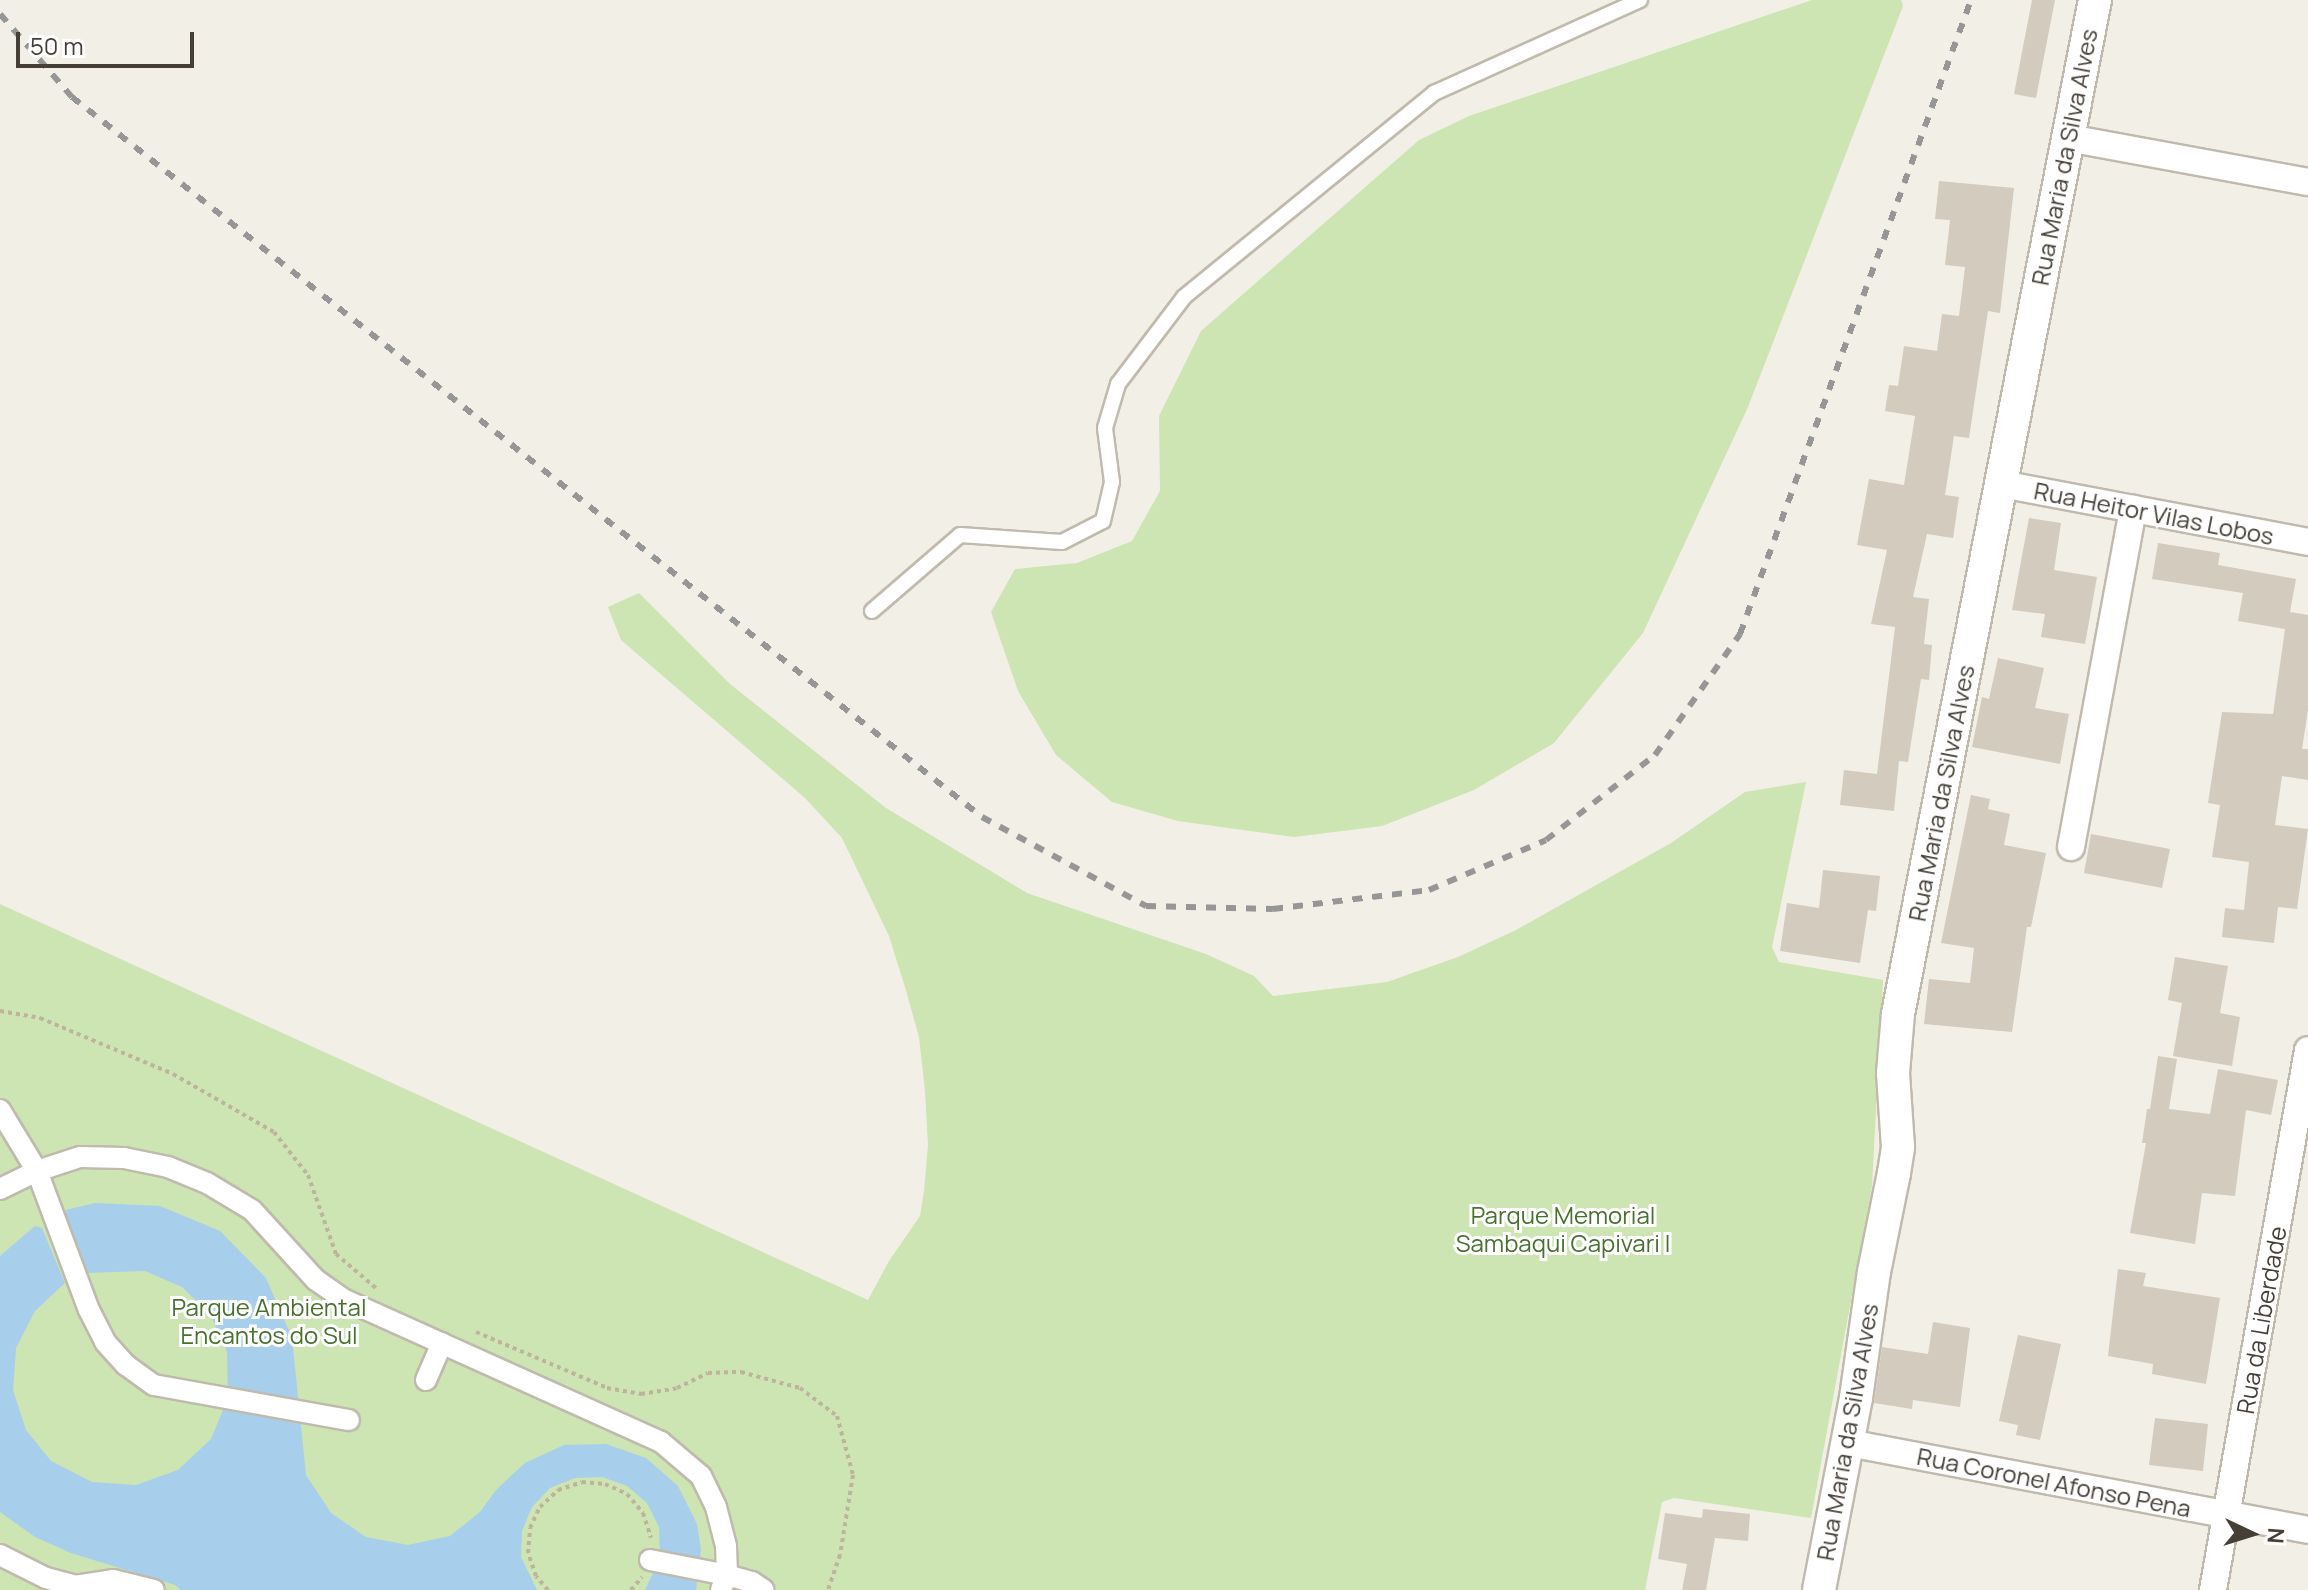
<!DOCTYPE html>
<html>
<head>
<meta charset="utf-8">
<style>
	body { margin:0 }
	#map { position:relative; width:2308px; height:1590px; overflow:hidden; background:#f2efe7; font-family:Manrope,sans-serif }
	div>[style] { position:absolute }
	.green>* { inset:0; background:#cde4b3 }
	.water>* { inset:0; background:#a7ceeb }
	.building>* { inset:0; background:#d3cbbd }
	.path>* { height:4px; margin-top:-2px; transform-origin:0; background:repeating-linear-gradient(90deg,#beb39d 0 4px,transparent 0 8px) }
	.roads { filter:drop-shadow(2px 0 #c0baad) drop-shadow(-2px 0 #c0baad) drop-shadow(0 2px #c0baad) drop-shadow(0 -2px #c0baad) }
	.service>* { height:14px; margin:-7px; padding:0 7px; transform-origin:7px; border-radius:7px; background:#fff }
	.pedestrian>* { height:20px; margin:-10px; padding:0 10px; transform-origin:10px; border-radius:10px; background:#fff }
	.minor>* { height:26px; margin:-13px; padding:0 13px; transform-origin:13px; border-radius:13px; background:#fff }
	.tertiary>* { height:32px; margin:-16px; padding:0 16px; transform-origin:16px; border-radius:16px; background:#fff }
	.rail>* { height:6px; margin-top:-3px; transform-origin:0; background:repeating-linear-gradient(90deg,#969696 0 10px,transparent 0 20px) }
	span { translate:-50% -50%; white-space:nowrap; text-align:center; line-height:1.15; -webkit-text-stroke:6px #fff; paint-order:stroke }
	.street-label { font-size:24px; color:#453f37 }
	.park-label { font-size:24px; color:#47722e }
	.north { position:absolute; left:2212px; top:1494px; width:80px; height:80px; -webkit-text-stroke:6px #fff; paint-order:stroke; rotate:94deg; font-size:22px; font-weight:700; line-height:32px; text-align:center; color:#453f37 }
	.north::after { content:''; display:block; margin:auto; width:28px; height:36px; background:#453f37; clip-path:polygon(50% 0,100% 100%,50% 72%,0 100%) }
	.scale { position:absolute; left:16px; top:32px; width:178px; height:36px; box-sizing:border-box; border:4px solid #453f37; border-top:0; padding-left:10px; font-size:24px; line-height:28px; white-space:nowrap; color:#453f37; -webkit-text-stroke:6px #fff; paint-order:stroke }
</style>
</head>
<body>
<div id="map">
	<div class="green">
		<i style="clip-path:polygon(1812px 0,1901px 0,1903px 6px,1748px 407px,1643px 633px,1554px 743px,1474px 790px,1382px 826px,1294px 837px,1178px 821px,1112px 802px,1056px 755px,1018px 691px,991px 612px,1015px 569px,1077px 563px,1132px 541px,1160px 491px,1159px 416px,1201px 331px,1419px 140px,1469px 116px)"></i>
		<i style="clip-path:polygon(639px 593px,730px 684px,886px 808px,1027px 893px,1206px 954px,1254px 976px,1273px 996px,1387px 982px,1458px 957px,1516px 930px,1671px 843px,1745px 792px,1806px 782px,1772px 947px,1779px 962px,1883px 980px,1872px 1186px,1811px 1518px,1674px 1498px,1662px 1502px,1645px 1590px,0 1590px,0 904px,868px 1300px,889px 1261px,920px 1216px,924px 1191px,928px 1145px,925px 1091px,919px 1037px,905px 987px,889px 936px,842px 838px,805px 798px,621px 640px,608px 607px)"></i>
	</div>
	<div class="water">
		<i style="clip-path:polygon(95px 1203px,160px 1206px,220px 1231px,266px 1278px,292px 1338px,306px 1475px,331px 1513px,366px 1537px,408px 1545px,450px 1536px,480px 1512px,496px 1490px,525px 1463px,564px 1445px,606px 1444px,646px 1458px,678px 1486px,697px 1524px,701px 1550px,696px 1590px,645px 1590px,660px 1558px,659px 1527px,647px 1503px,627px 1486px,602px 1477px,575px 1478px,550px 1488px,532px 1507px,522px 1531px,521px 1557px,537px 1590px,181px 1590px,175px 1585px,71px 1553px,35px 1537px,0 1512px,0 1256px,35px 1226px,42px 1228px,65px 1283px,35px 1311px,16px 1348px,13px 1390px,26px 1430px,51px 1461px,92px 1482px,136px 1485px,178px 1470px,211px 1439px,228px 1398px,227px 1352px,211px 1316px,182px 1287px,145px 1271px,84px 1273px,64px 1219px,66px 1210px)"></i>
	</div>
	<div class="building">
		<i style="clip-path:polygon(2032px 0,2055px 0,2036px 98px,2014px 94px)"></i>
		<i style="clip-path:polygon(1939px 181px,2014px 188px,2000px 313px,1988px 311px,1969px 438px,1954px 436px,1945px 495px,1959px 497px,1953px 538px,1927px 534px,1913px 597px,1929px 599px,1924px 644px,1932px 645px,1929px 680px,1921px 679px,1908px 762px,1899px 761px,1894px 811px,1840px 805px,1844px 770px,1877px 774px,1895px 627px,1871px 624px,1887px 550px,1857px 545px,1869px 479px,1904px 485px,1915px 416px,1885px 411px,1889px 385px,1898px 386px,1904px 346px,1937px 351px,1942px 314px,1959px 316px,1965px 267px,1945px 265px,1950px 220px,1935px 219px)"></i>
		<i style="clip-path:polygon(2029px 518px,2061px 523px,2054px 570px,2097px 577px,2085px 644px,2041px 637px,2045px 614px,2012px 610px)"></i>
		<i style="clip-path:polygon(2158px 543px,2220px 553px,2218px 565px,2296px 579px,2290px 612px,2308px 615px,2308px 710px,2302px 749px,2308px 749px,2308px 780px,2282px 776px,2275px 825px,2308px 829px,2297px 909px,2278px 907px,2274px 943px,2222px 937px,2225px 908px,2244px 910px,2249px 862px,2212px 857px,2220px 805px,2208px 803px,2222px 712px,2273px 714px,2285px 629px,2238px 621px,2243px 593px,2152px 579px)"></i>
		<i style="clip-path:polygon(1998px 658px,2044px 668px,2035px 708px,2069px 714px,2060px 764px,1972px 747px,1982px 697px,1989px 699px)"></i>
		<i style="clip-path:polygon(1971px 795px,1990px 799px,1988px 809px,2010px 814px,2004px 845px,2046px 853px,2031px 927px,2027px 927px,2012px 1032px,1924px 1024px,1929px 979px,1970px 983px,1974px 948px,1941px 943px)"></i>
		<i style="clip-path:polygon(2091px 834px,2170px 849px,2162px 888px,2084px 873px)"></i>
		<i style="clip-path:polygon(1823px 870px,1880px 876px,1876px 911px,1868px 910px,1860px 963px,1780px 951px,1787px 903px,1819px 908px)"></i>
		<i style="clip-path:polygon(2175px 957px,2228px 966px,2220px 1013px,2240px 1017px,2232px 1066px,2173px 1056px,2182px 1003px,2168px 1000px)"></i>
		<i style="clip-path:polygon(2158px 1056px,2177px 1059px,2169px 1109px,2210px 1114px,2218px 1069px,2278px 1080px,2271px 1115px,2246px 1110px,2235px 1196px,2202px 1193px,2195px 1244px,2130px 1233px,2146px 1143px,2142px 1143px,2147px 1109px,2150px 1109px)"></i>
		<i style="clip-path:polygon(2118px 1269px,2146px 1273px,2143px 1286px,2220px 1298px,2206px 1384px,2152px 1374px,2153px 1364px,2108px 1356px)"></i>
		<i style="clip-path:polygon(1933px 1322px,1970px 1328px,1960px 1407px,1913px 1400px,1912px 1409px,1874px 1403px,1882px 1347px,1928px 1354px)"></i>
		<i style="clip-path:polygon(2018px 1335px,2061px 1344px,2040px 1440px,2016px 1435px,2018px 1425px,1999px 1421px)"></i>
		<i style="clip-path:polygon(2155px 1418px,2208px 1424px,2203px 1471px,2149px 1465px)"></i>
		<i style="clip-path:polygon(1703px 1509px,1750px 1514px,1748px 1541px,1715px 1538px,1706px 1590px,1682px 1590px,1687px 1564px,1658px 1559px,1665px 1513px,1702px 1518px)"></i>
	</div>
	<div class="path">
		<i style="left:0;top:1011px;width:41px;rotate:9.9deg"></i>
		<i style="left:40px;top:1018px;width:144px;rotate:22.8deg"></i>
		<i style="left:173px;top:1074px;width:116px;rotate:29.9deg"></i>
		<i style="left:274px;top:1132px;width:55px;rotate:51.7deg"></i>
		<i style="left:308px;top:1175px;width:84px;rotate:70.5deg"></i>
		<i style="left:336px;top:1254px;width:54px;rotate:40.5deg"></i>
		<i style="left:476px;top:1332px;width:142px;rotate:23.1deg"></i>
		<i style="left:607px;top:1388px;width:35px;rotate:10deg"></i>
		<i style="left:641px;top:1394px;width:36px;rotate:-9deg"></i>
		<i style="left:677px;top:1388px;width:34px;rotate:-26deg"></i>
		<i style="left:708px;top:1373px;width:33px;rotate:-2deg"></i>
		<i style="left:741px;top:1372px;width:61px;rotate:15.2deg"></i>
		<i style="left:800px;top:1388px;width:46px;rotate:37.1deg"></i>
		<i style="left:837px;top:1416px;width:61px;rotate:74.8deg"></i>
		<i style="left:853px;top:1475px;width:81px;rotate:99.2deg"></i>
		<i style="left:840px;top:1555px;width:37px;rotate:109deg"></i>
		<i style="left:548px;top:1590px;width:18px;rotate:-131deg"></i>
		<i style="left:536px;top:1576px;width:24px;rotate:-109deg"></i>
		<i style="left:528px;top:1553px;width:25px;rotate:-85deg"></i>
		<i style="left:530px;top:1528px;width:23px;rotate:-65deg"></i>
		<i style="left:540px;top:1507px;width:25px;rotate:-43deg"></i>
		<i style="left:558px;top:1490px;width:25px;rotate:-18deg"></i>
		<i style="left:582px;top:1482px;width:23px;rotate:5deg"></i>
		<i style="left:605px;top:1484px;width:24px;rotate:24deg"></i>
		<i style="left:627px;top:1494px;width:25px;rotate:50deg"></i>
		<i style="left:643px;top:1513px;width:26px;rotate:72deg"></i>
		<i style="left:631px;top:1590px;width:17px;rotate:-50deg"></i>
	</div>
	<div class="roads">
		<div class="service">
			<i style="left:872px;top:611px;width:116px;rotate:-40.8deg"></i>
			<i style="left:960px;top:535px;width:102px;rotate:3.9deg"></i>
			<i style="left:1062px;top:542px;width:46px;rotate:-27.1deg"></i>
			<i style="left:1103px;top:521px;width:40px;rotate:-77deg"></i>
			<i style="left:1112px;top:482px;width:54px;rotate:-97.4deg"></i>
			<i style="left:1105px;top:428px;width:46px;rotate:-73.5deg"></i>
			<i style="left:1118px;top:384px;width:109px;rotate:-52.8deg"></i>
			<i style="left:1184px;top:297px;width:323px;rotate:-39.2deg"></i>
			<i style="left:1434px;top:93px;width:226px;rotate:-24.3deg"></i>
		</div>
		<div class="pedestrian">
			<i style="left:0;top:1110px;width:71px;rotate:58.8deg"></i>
			<i style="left:37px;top:1171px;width:148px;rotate:69.5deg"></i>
			<i style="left:89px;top:1310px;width:36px;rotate:63deg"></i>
			<i style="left:105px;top:1342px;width:31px;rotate:48deg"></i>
			<i style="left:126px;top:1365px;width:34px;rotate:36deg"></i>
			<i style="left:154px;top:1385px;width:198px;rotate:10.2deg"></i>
			<i style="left:0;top:1189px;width:41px;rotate:-25.9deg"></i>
			<i style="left:37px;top:1171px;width:45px;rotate:-18deg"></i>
			<i style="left:80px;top:1157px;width:44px;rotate:1.3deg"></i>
			<i style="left:124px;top:1158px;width:45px;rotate:11.6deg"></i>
			<i style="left:168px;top:1167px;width:42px;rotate:22.3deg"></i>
			<i style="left:207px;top:1183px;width:52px;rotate:31deg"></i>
			<i style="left:252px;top:1210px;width:95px;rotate:47.6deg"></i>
			<i style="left:316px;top:1280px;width:33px;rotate:35deg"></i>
			<i style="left:343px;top:1299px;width:349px;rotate:24.2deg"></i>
			<i style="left:661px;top:1442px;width:52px;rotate:40.4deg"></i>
			<i style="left:701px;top:1476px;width:34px;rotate:64deg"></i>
			<i style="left:716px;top:1507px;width:40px;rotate:75.6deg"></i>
			<i style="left:726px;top:1546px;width:29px;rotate:88deg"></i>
			<i style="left:727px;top:1575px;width:16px;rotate:112deg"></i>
			<i style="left:426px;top:1380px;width:40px;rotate:-66.6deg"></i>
			<i style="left:0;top:1555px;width:51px;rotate:26.6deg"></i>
			<i style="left:46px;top:1578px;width:30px;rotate:15deg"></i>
			<i style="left:75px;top:1586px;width:38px;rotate:-9deg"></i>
			<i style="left:113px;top:1580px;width:42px;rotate:13.7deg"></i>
			<i style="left:650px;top:1560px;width:78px;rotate:11deg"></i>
			<i style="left:727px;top:1575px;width:26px;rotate:16deg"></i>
			<i style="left:752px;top:1582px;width:14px;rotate:34deg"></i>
		</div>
		<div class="minor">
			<i style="left:2068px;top:138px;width:244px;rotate:10.4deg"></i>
			<i style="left:2001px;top:484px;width:312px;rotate:10.7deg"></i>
			<i style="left:2071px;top:847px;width:344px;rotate:-79.6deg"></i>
			<i style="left:1848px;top:1443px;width:468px;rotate:10.7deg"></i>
			<i style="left:2213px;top:1590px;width:548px;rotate:-80.02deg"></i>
		</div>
		<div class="tertiary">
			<i style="left:1819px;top:1590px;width:196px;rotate:-79.1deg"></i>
			<i style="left:1856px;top:1398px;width:127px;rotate:-81.9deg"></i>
			<i style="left:1874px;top:1272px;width:101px;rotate:-78.6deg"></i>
			<i style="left:1894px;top:1173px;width:26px;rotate:-81deg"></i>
			<i style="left:1898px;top:1147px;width:74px;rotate:-93.9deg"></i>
			<i style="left:1893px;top:1073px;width:59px;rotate:-85.2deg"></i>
			<i style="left:1898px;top:1014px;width:1033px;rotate:-79.01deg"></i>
		</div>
	</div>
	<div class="rail">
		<i style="left:0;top:14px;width:110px;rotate:49.1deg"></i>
		<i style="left:72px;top:97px;width:1160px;rotate:38.35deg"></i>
		<i style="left:982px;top:817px;width:187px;rotate:28.5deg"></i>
		<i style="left:1146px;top:906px;width:127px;rotate:1.4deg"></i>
		<i style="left:1273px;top:909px;width:157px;rotate:-6.9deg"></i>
		<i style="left:1429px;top:890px;width:127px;rotate:-23.1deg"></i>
		<i style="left:1546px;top:840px;width:138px;rotate:-37.9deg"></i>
		<i style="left:1655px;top:755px;width:148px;rotate:-54.9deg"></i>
		<i style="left:1740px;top:634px;width:675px;rotate:-69.98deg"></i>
	</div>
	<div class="street-label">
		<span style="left:2064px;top:157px;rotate:-79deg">Rua Maria da Silva Alves</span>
		<span style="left:2154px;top:513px;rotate:11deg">Rua Heitor Vilas Lobos</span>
		<span style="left:1941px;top:793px;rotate:-79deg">Rua Maria da Silva Alves</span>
		<span style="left:2261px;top:1320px;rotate:-80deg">Rua da Liberdade</span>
		<span style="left:1847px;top:1432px;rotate:-80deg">Rua Maria da Silva Alves</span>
		<span style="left:2054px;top:1482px;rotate:11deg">Rua Coronel Afonso Pena</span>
	</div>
	<div class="park-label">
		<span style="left:1563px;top:1229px">Parque Memorial<br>Sambaqui Capivari I</span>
		<span style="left:269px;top:1321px">Parque Ambiental<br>Encantos do Sul</span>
	</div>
	<div class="north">N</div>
	<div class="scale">50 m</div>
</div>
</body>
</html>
